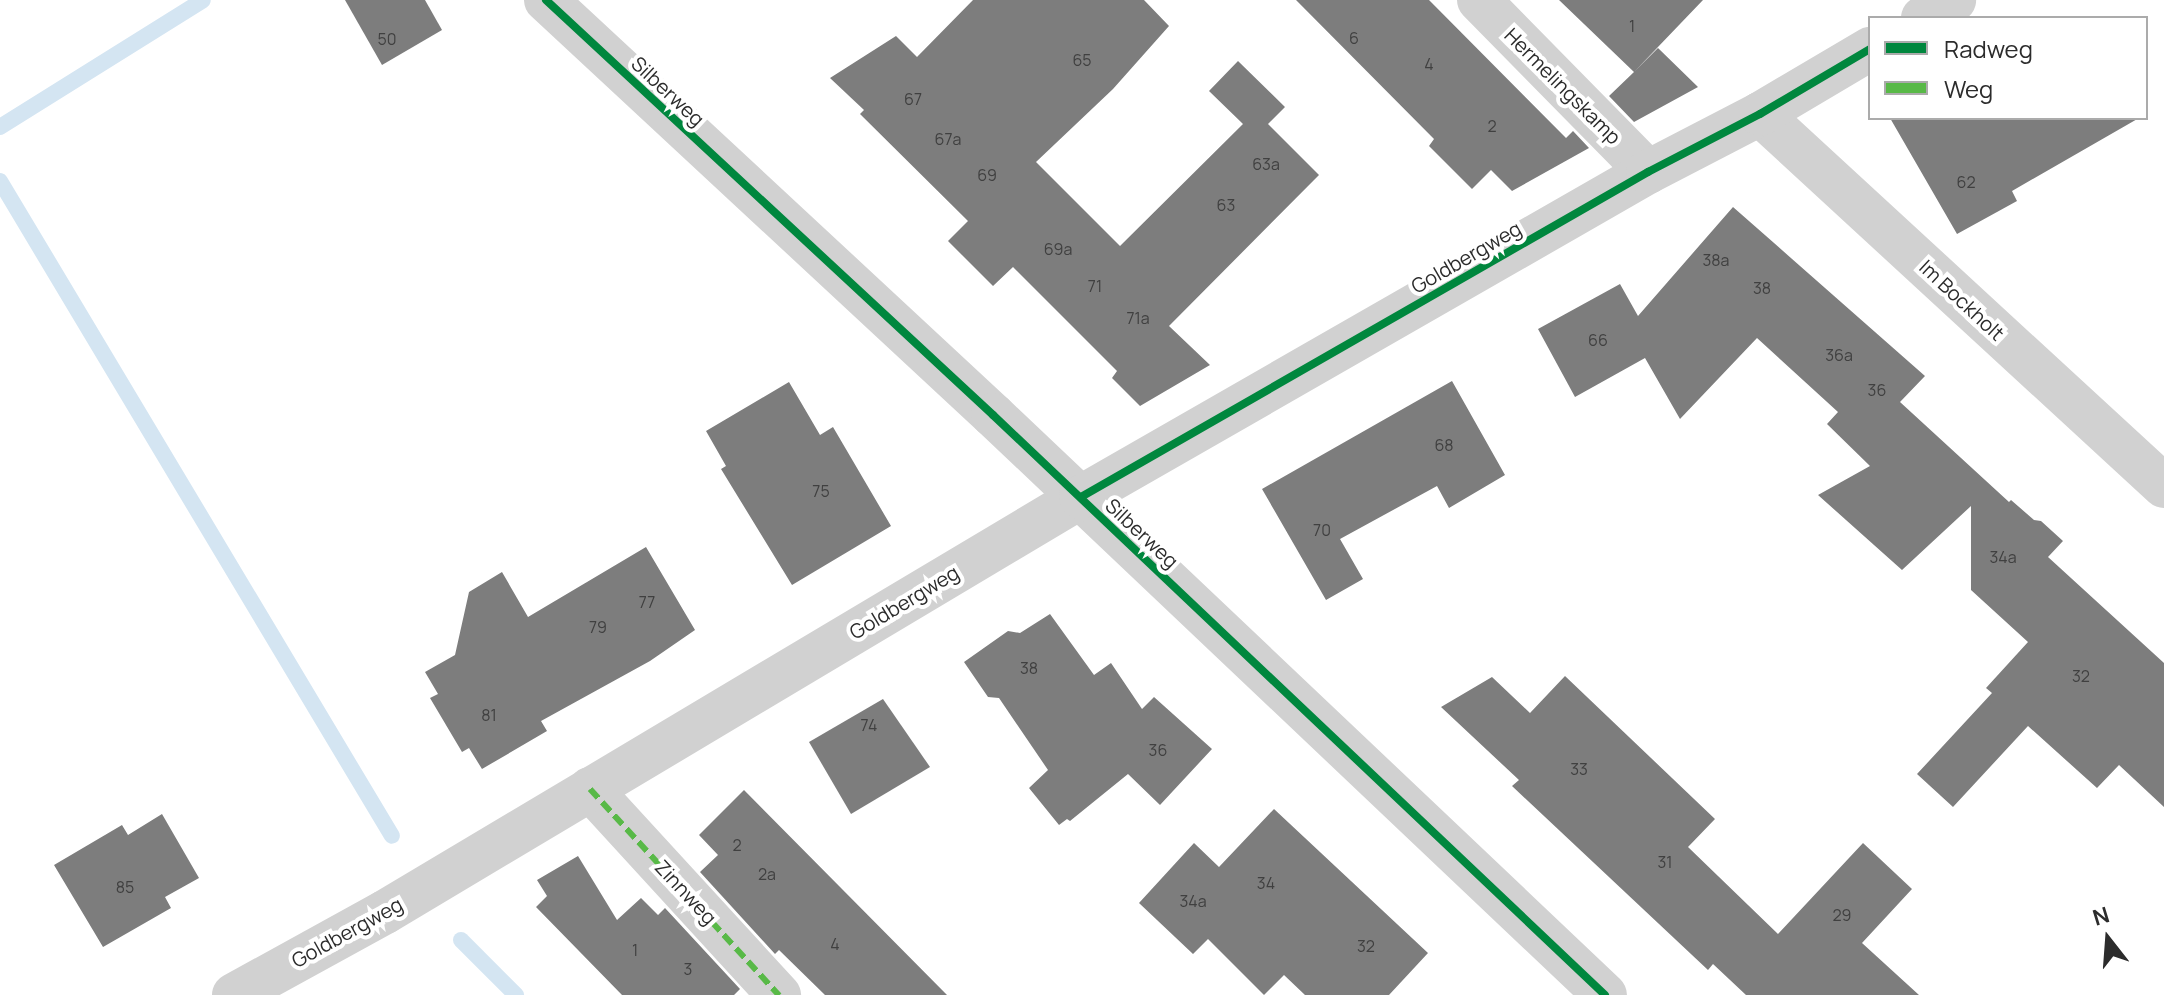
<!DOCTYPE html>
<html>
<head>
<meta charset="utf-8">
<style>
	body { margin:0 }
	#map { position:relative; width:2164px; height:995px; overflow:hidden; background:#fff; font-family:Manrope,sans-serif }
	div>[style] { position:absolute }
	.stream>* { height:16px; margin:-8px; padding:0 8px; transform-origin:8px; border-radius:8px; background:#d4e5f2 }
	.building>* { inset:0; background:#7d7d7d }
	.minor>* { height:44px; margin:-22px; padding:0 22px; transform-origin:22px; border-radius:22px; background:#d1d1d1 }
	.quiet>* { height:6px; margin-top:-3px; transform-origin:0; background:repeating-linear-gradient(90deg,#58b947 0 12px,transparent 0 18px) }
	.cycleway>* { height:8px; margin:-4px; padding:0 4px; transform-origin:4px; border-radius:4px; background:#00873e }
	span { translate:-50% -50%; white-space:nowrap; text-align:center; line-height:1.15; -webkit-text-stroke:8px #fff; paint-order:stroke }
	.number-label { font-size:16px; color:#404040 }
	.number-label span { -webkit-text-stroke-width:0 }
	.street-label { font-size:20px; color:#2c2c2c }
	.legend { position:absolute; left:1868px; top:16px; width:280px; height:104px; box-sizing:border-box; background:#fff; border:2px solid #ababab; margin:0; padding:10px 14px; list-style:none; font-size:24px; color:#2c2c2c }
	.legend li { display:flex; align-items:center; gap:16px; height:40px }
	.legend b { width:40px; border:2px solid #ababab }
	.north { position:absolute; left:2068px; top:899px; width:80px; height:80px; -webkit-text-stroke:6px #fff; paint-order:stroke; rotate:343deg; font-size:22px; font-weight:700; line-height:32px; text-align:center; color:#2c2c2c }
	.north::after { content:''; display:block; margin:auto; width:28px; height:36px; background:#2c2c2c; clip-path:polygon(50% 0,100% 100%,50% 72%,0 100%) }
</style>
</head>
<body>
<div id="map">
	<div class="stream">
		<i style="left:0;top:127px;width:239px;rotate:-32deg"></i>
		<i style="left:0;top:181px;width:763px;rotate:59.1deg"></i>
		<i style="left:461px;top:940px;width:78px;rotate:45deg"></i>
	</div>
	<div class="building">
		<i style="clip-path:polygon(345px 0,425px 0,442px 30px,382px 65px)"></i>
		<i style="clip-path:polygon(973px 0,1144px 0,1169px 26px,1113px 89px,1036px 162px,1120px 246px,1243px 124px,1209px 91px,1238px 61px,1285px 107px,1268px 124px,1319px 175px,1169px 326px,1210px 365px,1140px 406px,1112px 378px,1117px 371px,1013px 267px,993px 286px,948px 241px,968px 221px,860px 114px,864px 110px,830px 78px,896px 36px,917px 57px)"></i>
		<i style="clip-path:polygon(1296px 0,1429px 0,1566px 138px,1573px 131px,1589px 148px,1512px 191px,1491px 170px,1472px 189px,1429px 146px,1434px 139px)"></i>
		<i style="clip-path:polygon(1559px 0,1703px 0,1634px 72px,1658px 48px,1698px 87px,1634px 122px,1609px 96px,1634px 72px)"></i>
		<i style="clip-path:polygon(1890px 118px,2139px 118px,2012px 191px,2017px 201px,1957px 234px)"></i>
		<i style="clip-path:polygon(1733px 207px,1925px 376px,1900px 402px,2009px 502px,2011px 500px,2034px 520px,2041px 521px,2063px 541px,2048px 557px,2164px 663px,2164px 807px,2119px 765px,2097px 788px,2028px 726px,1953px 807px,1917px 774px,1992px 693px,1986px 688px,2028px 642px,1971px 590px,1971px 506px,1902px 570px,1818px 495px,1870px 466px,1827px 424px,1838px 412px,1757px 338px,1680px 419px,1645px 358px,1575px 397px,1538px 329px,1620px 284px,1638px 316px)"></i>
		<i style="clip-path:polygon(1452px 381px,1505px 475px,1449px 508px,1437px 486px,1340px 539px,1363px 579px,1326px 600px,1262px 489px)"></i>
		<i style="clip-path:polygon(789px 382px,820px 435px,833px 427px,891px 526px,792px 585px,721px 469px,726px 466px,706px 431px)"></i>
		<i style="clip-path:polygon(646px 547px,695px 630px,650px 661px,541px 721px,547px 731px,482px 769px,469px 748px,462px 752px,430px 698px,438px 694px,425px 672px,455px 655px,469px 592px,502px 572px,528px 617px)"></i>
		<i style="clip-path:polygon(1050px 614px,1094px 675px,1111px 663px,1142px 709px,1154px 697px,1212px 749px,1160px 805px,1128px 774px,1070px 821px,1067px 819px,1059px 825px,1029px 788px,1048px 770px,999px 698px,988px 697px,964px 662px,1008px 631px,1020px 633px)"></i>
		<i style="clip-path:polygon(1565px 676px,1715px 819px,1688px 847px,1778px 934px,1863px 843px,1912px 889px,1862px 943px,1919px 995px,1746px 995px,1713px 964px,1708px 970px,1512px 786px,1519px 780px,1441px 707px,1492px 677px,1530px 713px)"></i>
		<i style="clip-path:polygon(883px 699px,930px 767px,851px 814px,809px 742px)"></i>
		<i style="clip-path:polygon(744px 790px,947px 995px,825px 995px,779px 950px,775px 954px,700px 872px,718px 855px,699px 835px)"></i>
		<i style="clip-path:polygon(1274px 809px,1428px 953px,1389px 995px,1305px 995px,1284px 975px,1264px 995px,1208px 939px,1193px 954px,1139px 903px,1194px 843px,1219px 867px)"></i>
		<i style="clip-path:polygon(162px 814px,199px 878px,165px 897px,171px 908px,103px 947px,54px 865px,122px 825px,128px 835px)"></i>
		<i style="clip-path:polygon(578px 856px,617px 920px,641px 898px,658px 915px,665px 908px,740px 989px,734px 995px,622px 995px,536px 907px,547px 896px,537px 880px)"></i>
	</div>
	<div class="minor">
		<i style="left:546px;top:0;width:610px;rotate:42.87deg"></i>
		<i style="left:993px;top:415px;width:843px;rotate:43.46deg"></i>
		<i style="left:1479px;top:0;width:241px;rotate:45.5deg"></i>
		<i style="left:1923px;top:18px;width:36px;rotate:-30deg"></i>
		<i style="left:1760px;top:114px;width:549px;rotate:42.64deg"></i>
		<i style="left:590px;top:789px;width:280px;rotate:47.5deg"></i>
		<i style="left:234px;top:995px;width:172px;rotate:-28.8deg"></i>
		<i style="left:385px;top:912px;width:810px;rotate:-30.81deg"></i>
		<i style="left:1081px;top:497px;width:654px;rotate:-29.82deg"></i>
		<i style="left:1648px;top:172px;width:126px;rotate:-27.4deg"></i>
		<i style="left:1760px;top:114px;width:128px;rotate:-30.6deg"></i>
	</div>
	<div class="quiet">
		<i style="left:590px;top:789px;width:280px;rotate:47.5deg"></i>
	</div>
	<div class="cycleway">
		<i style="left:546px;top:0;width:610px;rotate:42.87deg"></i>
		<i style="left:993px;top:415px;width:843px;rotate:43.46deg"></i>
		<i style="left:1081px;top:497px;width:654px;rotate:-29.82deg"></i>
		<i style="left:1648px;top:172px;width:126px;rotate:-27.4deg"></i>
		<i style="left:1760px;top:114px;width:128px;rotate:-30.6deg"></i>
	</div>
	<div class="number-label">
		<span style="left:1632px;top:26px">1</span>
		<span style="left:1354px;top:38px">6</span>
		<span style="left:387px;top:39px">50</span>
		<span style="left:1082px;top:60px">65</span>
		<span style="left:1429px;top:64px">4</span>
		<span style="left:913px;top:99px">67</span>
		<span style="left:1492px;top:126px">2</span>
		<span style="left:948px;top:139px">67a</span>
		<span style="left:1266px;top:164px">63a</span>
		<span style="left:987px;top:175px">69</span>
		<span style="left:1966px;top:182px">62</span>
		<span style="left:1226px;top:205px">63</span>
		<span style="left:1058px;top:249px">69a</span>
		<span style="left:1716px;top:260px">38a</span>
		<span style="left:1095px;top:286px">71</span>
		<span style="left:1762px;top:288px">38</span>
		<span style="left:1138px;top:318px">71a</span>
		<span style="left:1598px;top:340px">66</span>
		<span style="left:1839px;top:355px">36a</span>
		<span style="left:1877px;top:390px">36</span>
		<span style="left:1444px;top:445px">68</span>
		<span style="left:821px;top:491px">75</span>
		<span style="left:1322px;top:530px">70</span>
		<span style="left:2003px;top:557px">34a</span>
		<span style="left:647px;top:602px">77</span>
		<span style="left:598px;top:627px">79</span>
		<span style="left:1029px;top:668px">38</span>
		<span style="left:2081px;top:676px">32</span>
		<span style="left:489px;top:715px">81</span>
		<span style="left:869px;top:725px">74</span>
		<span style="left:1158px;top:750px">36</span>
		<span style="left:1579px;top:769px">33</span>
		<span style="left:737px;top:845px">2</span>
		<span style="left:1665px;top:862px">31</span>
		<span style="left:767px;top:874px">2a</span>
		<span style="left:1266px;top:883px">34</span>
		<span style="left:125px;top:887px">85</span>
		<span style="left:1193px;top:901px">34a</span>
		<span style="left:1842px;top:915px">29</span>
		<span style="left:835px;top:944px">4</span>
		<span style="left:1366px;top:946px">32</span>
		<span style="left:635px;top:950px">1</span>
		<span style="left:688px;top:969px">3</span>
	</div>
	<div class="street-label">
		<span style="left:1563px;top:86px;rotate:45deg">Hermelingskamp</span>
		<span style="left:668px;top:91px;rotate:43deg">Silberweg</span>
		<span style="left:1466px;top:257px;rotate:-30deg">Goldbergweg</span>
		<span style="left:1962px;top:300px;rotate:43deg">Im Bockholt</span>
		<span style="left:1142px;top:533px;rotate:43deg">Silberweg</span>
		<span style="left:904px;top:602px;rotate:-31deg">Goldbergweg</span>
		<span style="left:686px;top:892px;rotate:47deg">Zinnweg</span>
		<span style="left:347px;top:932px;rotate:-29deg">Goldbergweg</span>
	</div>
	<ul class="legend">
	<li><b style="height:10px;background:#00873e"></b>Radweg</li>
	<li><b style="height:10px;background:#58b947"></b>Weg</li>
	</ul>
	<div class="north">N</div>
</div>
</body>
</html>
